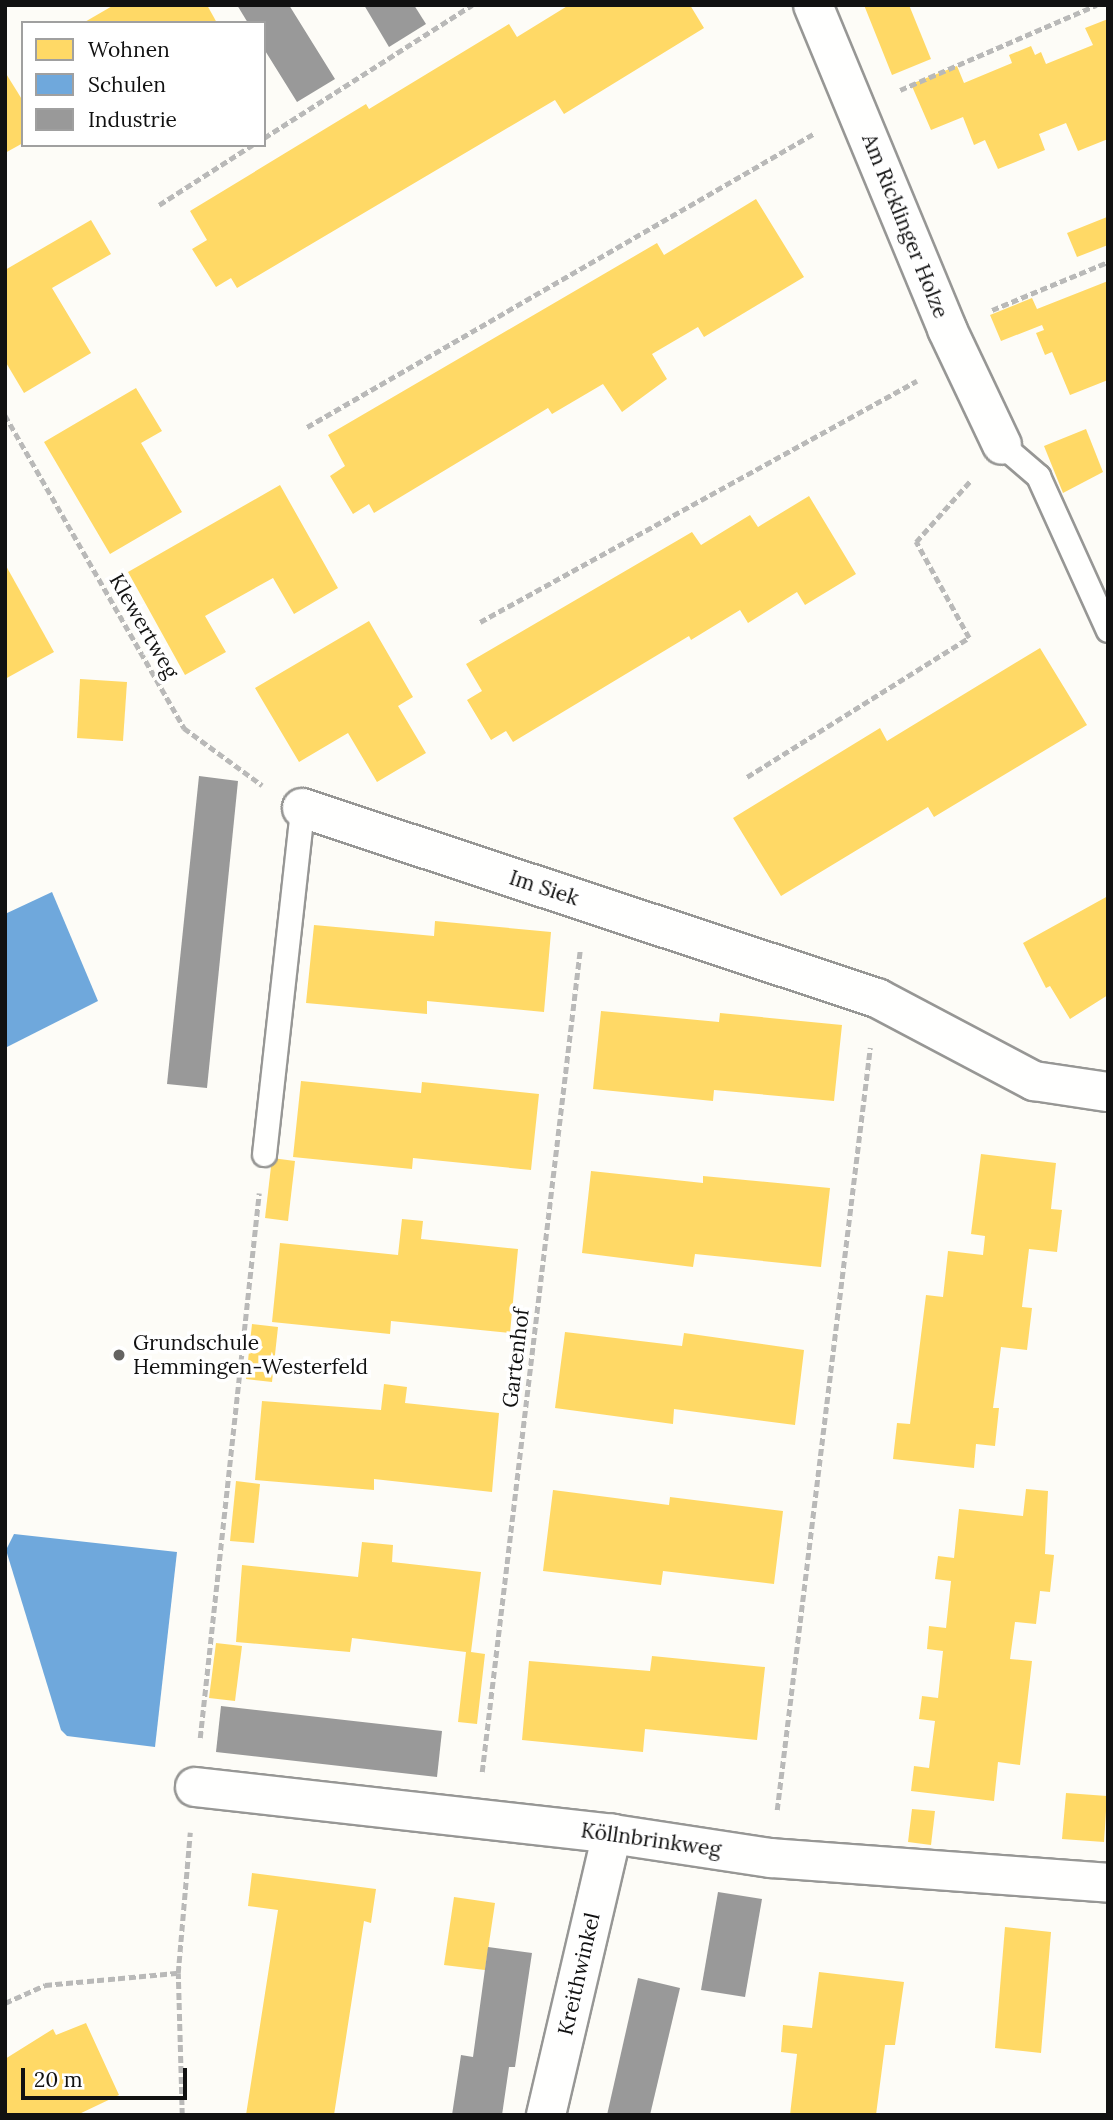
<!DOCTYPE html>
<html>
<head>
<meta charset="utf-8">
<style>
	body { margin:0 }
	#map { position:relative; width:1113px; height:2120px; overflow:hidden; background:#fdfcf7; font-family:Lora,serif }
	div>[style] { position:absolute }
	.homes>* { inset:0; background:#ffd966 }
	.schools>* { inset:0; background:#6fa8dc }
	.industry>* { inset:0; background:#999 }
	.path>* { height:4.5px; margin-top:-2.25px; transform-origin:0; background:repeating-linear-gradient(90deg,#b9b9b8 0 7px,transparent 0 10.5px) }
	.roads { filter:drop-shadow(2px 0 #979795) drop-shadow(-2px 0 #979795) drop-shadow(0 2px #979795) drop-shadow(0 -2px #979795) }
	.lane>* { height:23px; margin:-11.5px; padding:0 11.5px; transform-origin:11.5px; border-radius:11.5px; background:#fffffe }
	.street>* { height:38px; margin:-19px; padding:0 19px; transform-origin:19px; border-radius:19px; background:#fffffe }
	.dots>* { width:19px; height:19px; translate:-50% -50%; box-sizing:border-box; border:4px solid #fff; border-radius:50% }
	span { translate:-50% -50%; white-space:nowrap; text-align:center; line-height:1.15; -webkit-text-stroke:7px #fff; paint-order:stroke }
	.street-label { font-size:21px; color:#111 }
	.poi-label { font-size:21px; color:#111 }
	.left { translate:0 -50%; text-align:left }
	.frame { position:absolute; inset:0; border:7px solid #111; pointer-events:none }
	.legend { position:absolute; left:21px; top:21px; width:245px; height:126px; box-sizing:border-box; background:#fff; border:2px solid #a0a0a0; margin:0; padding:9px 12px; list-style:none; font-size:21px; color:#111 }
	.legend li { display:flex; align-items:center; gap:14px; height:35px }
	.legend b { width:35px; border:2px solid #a0a0a0 }
	.scale { position:absolute; left:21px; top:2068px; width:166px; height:32px; box-sizing:border-box; border:4px solid #111; border-top:0; padding-left:9px; font-size:21px; line-height:24px; white-space:nowrap; color:#111; -webkit-text-stroke:5px #fff; paint-order:stroke }
</style>
</head>
<body>
<div id="map">
	<div class="homes">
		<i style="clip-path:polygon(114px 5px,207px 5px,217px 23px,83px 23px)"></i>
		<i style="clip-path:polygon(569px 5px,690px 5px,704px 28px,564px 114px,555px 100px,237px 288px,231px 278px,216px 287px,192px 249px,207px 240px,190px 211px,366px 104px,369px 109px,509px 24px,517px 37px)"></i>
		<i style="clip-path:polygon(864px 5px,909px 5px,931px 59px,892px 75px)"></i>
		<i style="clip-path:polygon(1108px 19px,1108px 139px,1078px 151px,1066px 123px,1039px 134px,1045px 150px,998px 169px,985px 140px,974px 145px,963px 117px,931px 130px,911px 84px,957px 66px,964px 83px,1012px 63px,1009px 55px,1031px 46px,1035px 55px,1041px 52px,1046px 64px,1093px 45px,1085px 28px)"></i>
		<i style="clip-path:polygon(5px 72px,23px 101px,23px 143px,5px 153px)"></i>
		<i style="clip-path:polygon(756px 199px,804px 277px,704px 337px,698px 327px,652px 354px,667px 379px,622px 412px,603px 384px,552px 414px,548px 408px,374px 513px,369px 504px,353px 514px,330px 476px,345px 466px,328px 435px,657px 243px,664px 255px)"></i>
		<i style="clip-path:polygon(1107px 217px,1108px 245px,1077px 257px,1067px 233px)"></i>
		<i style="clip-path:polygon(91px 220px,111px 254px,52px 288px,91px 353px,24px 393px,5px 361px,5px 270px)"></i>
		<i style="clip-path:polygon(1108px 281px,1108px 380px,1070px 395px,1052px 352px,1045px 355px,1036px 333px,1044px 330px,1042px 325px,1001px 341px,990px 315px,1032px 298px,1037px 309px)"></i>
		<i style="clip-path:polygon(136px 388px,162px 431px,141px 443px,182px 512px,110px 554px,44px 442px)"></i>
		<i style="clip-path:polygon(1086px 429px,1103px 472px,1063px 493px,1044px 446px)"></i>
		<i style="clip-path:polygon(280px 485px,338px 588px,294px 614px,273px 578px,205px 616px,226px 652px,185px 675px,128px 572px)"></i>
		<i style="clip-path:polygon(809px 496px,856px 574px,805px 605px,797px 592px,748px 623px,740px 610px,691px 640px,689px 636px,513px 742px,506px 731px,491px 740px,467px 700px,482px 691px,466px 664px,692px 532px,701px 545px,750px 515px,758px 527px)"></i>
		<i style="clip-path:polygon(5px 564px,54px 652px,5px 679px)"></i>
		<i style="clip-path:polygon(369px 621px,413px 697px,398px 706px,426px 753px,377px 782px,348px 733px,299px 762px,255px 688px)"></i>
		<i style="clip-path:polygon(1040px 648px,1087px 725px,934px 817px,928px 807px,781px 896px,733px 818px,880px 728px,887px 741px)"></i>
		<i style="clip-path:polygon(80px 679px,127px 682px,123px 741px,77px 738px)"></i>
		<i style="clip-path:polygon(1108px 896px,1108px 995px,1070px 1019px,1050px 986px,1046px 988px,1023px 943px)"></i>
		<i style="clip-path:polygon(435px 921px,551px 932px,544px 1012px,427px 1001px,427px 1014px,306px 1003px,314px 925px,434px 936px)"></i>
		<i style="clip-path:polygon(601px 1011px,719px 1022px,720px 1013px,842px 1025px,834px 1101px,714px 1090px,713px 1101px,593px 1089px)"></i>
		<i style="clip-path:polygon(301px 1081px,421px 1093px,422px 1082px,539px 1094px,531px 1170px,413px 1158px,412px 1169px,293px 1157px)"></i>
		<i style="clip-path:polygon(981px 1154px,1056px 1163px,1051px 1209px,1062px 1210px,1057px 1252px,1029px 1249px,1022px 1307px,1032px 1308px,1027px 1350px,1001px 1347px,993px 1408px,999px 1408px,995px 1446px,976px 1444px,974px 1468px,893px 1459px,897px 1423px,910px 1424px,926px 1295px,943px 1297px,948px 1251px,983px 1255px,985px 1236px,971px 1234px)"></i>
		<i style="clip-path:polygon(272px 1158px,295px 1161px,288px 1221px,265px 1218px)"></i>
		<i style="clip-path:polygon(591px 1171px,703px 1183px,703px 1176px,830px 1188px,821px 1267px,695px 1254px,693px 1267px,582px 1253px)"></i>
		<i style="clip-path:polygon(402px 1219px,423px 1221px,421px 1239px,518px 1249px,510px 1333px,391px 1321px,390px 1334px,272px 1322px,280px 1243px,398px 1255px)"></i>
		<i style="clip-path:polygon(252px 1324px,278px 1327px,272px 1382px,246px 1379px)"></i>
		<i style="clip-path:polygon(565px 1332px,682px 1346px,684px 1333px,804px 1350px,795px 1425px,674px 1409px,673px 1424px,555px 1408px)"></i>
		<i style="clip-path:polygon(384px 1384px,407px 1387px,405px 1403px,499px 1413px,492px 1492px,374px 1479px,374px 1490px,255px 1480px,262px 1401px,381px 1410px)"></i>
		<i style="clip-path:polygon(236px 1481px,260px 1484px,254px 1543px,230px 1541px)"></i>
		<i style="clip-path:polygon(1026px 1489px,1048px 1491px,1045px 1554px,1054px 1555px,1050px 1592px,1040px 1591px,1036px 1624px,1015px 1622px,1010px 1659px,1032px 1661px,1020px 1765px,998px 1762px,994px 1801px,911px 1791px,914px 1766px,929px 1768px,935px 1721px,919px 1719px,922px 1696px,938px 1698px,943px 1651px,927px 1649px,929px 1626px,946px 1628px,951px 1581px,935px 1579px,938px 1556px,954px 1558px,959px 1509px,1023px 1516px)"></i>
		<i style="clip-path:polygon(553px 1490px,669px 1505px,670px 1497px,783px 1511px,774px 1584px,663px 1571px,661px 1585px,543px 1571px)"></i>
		<i style="clip-path:polygon(362px 1542px,393px 1545px,392px 1562px,481px 1572px,471px 1652px,485px 1654px,477px 1724px,458px 1722px,466px 1652px,352px 1638px,350px 1652px,236px 1642px,242px 1565px,358px 1577px)"></i>
		<i style="clip-path:polygon(216px 1643px,242px 1646px,235px 1701px,209px 1698px)"></i>
		<i style="clip-path:polygon(652px 1656px,765px 1667px,757px 1740px,645px 1729px,643px 1752px,522px 1740px,529px 1661px,650px 1671px)"></i>
		<i style="clip-path:polygon(1066px 1793px,1107px 1796px,1104px 1842px,1062px 1839px)"></i>
		<i style="clip-path:polygon(912px 1809px,935px 1811px,931px 1845px,908px 1842px)"></i>
		<i style="clip-path:polygon(252px 1873px,376px 1889px,371px 1923px,364px 1921px,334px 2115px,246px 2115px,278px 1910px,248px 1906px)"></i>
		<i style="clip-path:polygon(454px 1897px,495px 1903px,485px 1970px,444px 1965px)"></i>
		<i style="clip-path:polygon(1005px 1927px,1051px 1932px,1041px 2053px,995px 2048px)"></i>
		<i style="clip-path:polygon(819px 1972px,904px 1982px,895px 2045px,885px 2045px,876px 2115px,790px 2115px,797px 2054px,781px 2052px,783px 2025px,812px 2028px)"></i>
		<i style="clip-path:polygon(86px 2023px,119px 2095px,77px 2115px,5px 2115px,5px 2059px,53px 2029px,56px 2035px)"></i>
	</div>
	<div class="schools">
		<i style="clip-path:polygon(52px 892px,98px 1001px,5px 1048px,5px 914px)"></i>
		<i style="clip-path:polygon(14px 1534px,177px 1552px,155px 1747px,67px 1736px,61px 1730px,6px 1550px)"></i>
	</div>
	<div class="industry">
		<i style="clip-path:polygon(237px 5px,289px 5px,335px 79px,297px 102px,264px 49px,264px 23px,248px 23px)"></i>
		<i style="clip-path:polygon(364px 5px,414px 5px,426px 24px,389px 47px)"></i>
		<i style="clip-path:polygon(199px 776px,238px 781px,207px 1088px,167px 1084px)"></i>
		<i style="clip-path:polygon(221px 1706px,442px 1731px,437px 1777px,216px 1752px)"></i>
		<i style="clip-path:polygon(718px 1892px,762px 1899px,745px 1997px,701px 1990px)"></i>
		<i style="clip-path:polygon(488px 1947px,532px 1953px,515px 2067px,509px 2067px,502px 2115px,452px 2115px,461px 2055px,473px 2057px)"></i>
		<i style="clip-path:polygon(638px 1978px,680px 1988px,650px 2115px,607px 2115px)"></i>
	</div>
	<div class="path">
		<i style="left:900px;top:90px;width:214px;rotate:-23.4deg"></i>
		<i style="left:264px;top:138px;width:247px;rotate:-32.6deg"></i>
		<i style="left:159px;top:205px;width:111px;rotate:-32.8deg"></i>
		<i style="left:992px;top:310px;width:126px;rotate:-22.5deg"></i>
		<i style="left:5px;top:415px;width:361px;rotate:60.2deg"></i>
		<i style="left:184px;top:728px;width:97px;rotate:36.2deg"></i>
		<i style="left:307px;top:427px;width:587px;rotate:-30.06deg"></i>
		<i style="left:480px;top:622px;width:499px;rotate:-28.9deg"></i>
		<i style="left:747px;top:777px;width:262px;rotate:-32.1deg"></i>
		<i style="left:969px;top:638px;width:110px;rotate:-118.9deg"></i>
		<i style="left:916px;top:542px;width:83px;rotate:-48.4deg"></i>
		<i style="left:200px;top:1738px;width:548px;rotate:-83.82deg"></i>
		<i style="left:482px;top:1772px;width:828px;rotate:-83.2deg"></i>
		<i style="left:777px;top:1810px;width:768px;rotate:-83.04deg"></i>
		<i style="left:5px;top:2003px;width:44px;rotate:-24.2deg"></i>
		<i style="left:45px;top:1985px;width:134px;rotate:-5.2deg"></i>
		<i style="left:182px;top:2115px;width:142px;rotate:-91.6deg"></i>
		<i style="left:178px;top:1973px;width:141px;rotate:-85.1deg"></i>
	</div>
	<div class="roads">
		<div class="lane">
			<i style="left:1002px;top:445px;width:48px;rotate:40.7deg"></i>
			<i style="left:1038px;top:476px;width:169px;rotate:65.6deg"></i>
			<i style="left:264px;top:1154px;width:348px;rotate:-83.7deg"></i>
		</div>
		<div class="street">
			<i style="left:813px;top:5px;width:351px;rotate:67.5deg"></i>
			<i style="left:947px;top:329px;width:128px;rotate:64.6deg"></i>
			<i style="left:302px;top:808px;width:606px;rotate:18.29deg"></i>
			<i style="left:877px;top:998px;width:178px;rotate:27.9deg"></i>
			<i style="left:1034px;top:1081px;width:75px;rotate:8.5deg"></i>
			<i style="left:195px;top:1787px;width:420px;rotate:6.4deg"></i>
			<i style="left:612px;top:1834px;width:161px;rotate:8.6deg"></i>
			<i style="left:771px;top:1858px;width:338px;rotate:4.2deg"></i>
			<i style="left:546px;top:2115px;width:289px;rotate:-76.8deg"></i>
		</div>
	</div>
	<div class="dots">
		<i style="left:119px;top:1355px;background:#646362"></i>
	</div>
	<div class="street-label">
		<span style="left:905px;top:226px;rotate:68deg">Am Ricklinger Holze</span>
		<span style="left:144px;top:626px;rotate:60deg">Klewertweg</span>
		<span style="left:544px;top:888px;rotate:18deg">Im Siek</span>
		<span style="left:516px;top:1358px;rotate:-83deg">Gartenhof</span>
		<span style="left:651px;top:1840px;rotate:8deg">Köllnbrinkweg</span>
		<span style="left:579px;top:1974px;rotate:-77deg">Kreithwinkel</span>
	</div>
	<div class="poi-label">
		<span class="left" style="left:133px;top:1355px">Grundschule<br>Hemmingen-Westerfeld</span>
	</div>
	<div class="frame"></div>
	<ul class="legend">
	<li><b style="height:19px;background:#ffd966"></b>Wohnen</li>
	<li><b style="height:19px;background:#6fa8dc"></b>Schulen</li>
	<li><b style="height:19px;background:#999"></b>Industrie</li>
	</ul>
	<div class="scale">20 m</div>
</div>
</body>
</html>
